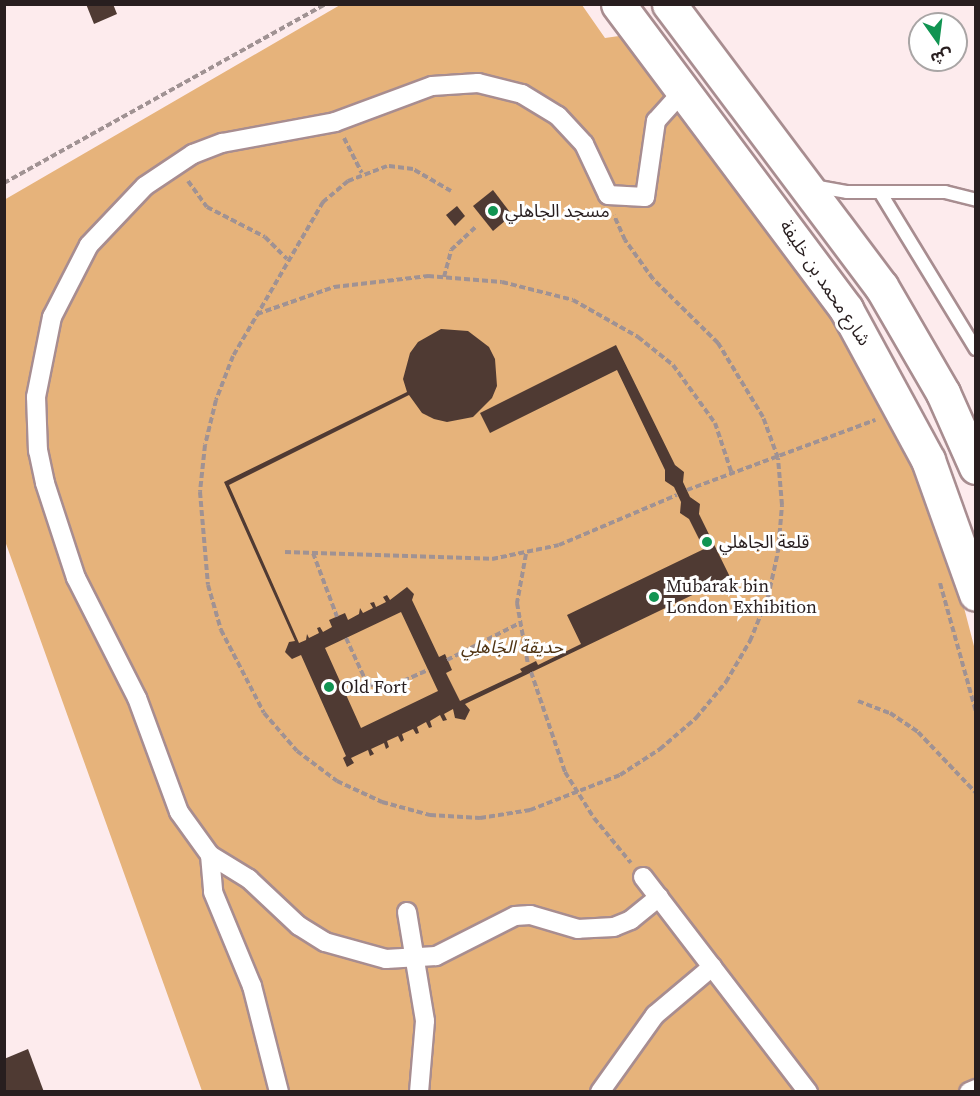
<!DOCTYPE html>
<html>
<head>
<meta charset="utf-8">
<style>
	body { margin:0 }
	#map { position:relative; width:980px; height:1096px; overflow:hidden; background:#fdebed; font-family:"Source Serif 4","Noto Sans Arabic",serif }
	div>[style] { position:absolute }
	.green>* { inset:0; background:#e6b37b }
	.building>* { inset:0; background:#4f3a33 }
	.path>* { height:4px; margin-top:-2px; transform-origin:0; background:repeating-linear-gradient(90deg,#a09293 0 6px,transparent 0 9px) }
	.roads { filter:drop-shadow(2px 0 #a88d90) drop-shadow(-2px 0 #a88d90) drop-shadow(0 2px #a88d90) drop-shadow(0 -2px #a88d90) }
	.service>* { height:12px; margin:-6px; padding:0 6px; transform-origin:6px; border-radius:6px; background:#fff }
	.pedestrian>* { height:18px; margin:-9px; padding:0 9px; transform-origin:9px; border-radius:9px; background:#fff }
	.secondary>* { height:33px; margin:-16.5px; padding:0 16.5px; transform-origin:16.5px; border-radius:16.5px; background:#fff }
	.dots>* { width:16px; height:16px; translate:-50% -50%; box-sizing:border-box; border:3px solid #fff; border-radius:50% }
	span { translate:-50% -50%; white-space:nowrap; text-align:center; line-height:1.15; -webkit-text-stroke:6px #fff; paint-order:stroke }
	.poi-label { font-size:18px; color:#281e1f }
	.left { translate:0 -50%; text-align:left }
	.street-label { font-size:18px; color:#281e1f }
	.park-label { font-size:18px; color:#513514; font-style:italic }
	.frame { position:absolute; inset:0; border:6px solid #281e1f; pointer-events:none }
	.north { position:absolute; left:908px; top:12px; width:60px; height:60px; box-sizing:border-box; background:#fff; border:2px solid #a9a5a5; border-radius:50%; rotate:166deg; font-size:16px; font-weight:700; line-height:24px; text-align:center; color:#281e1f }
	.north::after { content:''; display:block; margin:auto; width:21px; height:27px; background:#119452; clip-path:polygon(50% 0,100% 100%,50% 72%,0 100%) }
</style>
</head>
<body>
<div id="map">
	<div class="green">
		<i style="clip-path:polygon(340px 5px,582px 5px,605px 38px,619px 36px,731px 176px,851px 344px,899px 431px,954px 569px,975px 650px,975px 1091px,202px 1091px,5px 541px,4px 200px)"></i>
	</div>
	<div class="building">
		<i style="clip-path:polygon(86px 4px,113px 4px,117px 14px,94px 24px)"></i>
		<i style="clip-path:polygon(493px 190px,512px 215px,493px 231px,473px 206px)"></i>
		<i style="clip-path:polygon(457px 206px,465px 216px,455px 226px,446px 215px)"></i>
		<i style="clip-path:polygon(evenodd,441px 329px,468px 331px,489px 347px,495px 359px,497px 386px,492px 398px,473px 417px,447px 422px,434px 419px,422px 413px,409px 395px,229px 485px,299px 643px,306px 640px,307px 634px,309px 638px,319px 633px,317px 628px,320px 627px,323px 632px,332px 627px,329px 620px,345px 613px,348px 620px,359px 614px,360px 608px,363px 613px,373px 608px,370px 603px,374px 602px,376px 607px,386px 602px,383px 597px,387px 595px,390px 600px,407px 587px,414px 594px,412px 600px,439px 657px,445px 654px,452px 670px,446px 673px,460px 701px,522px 672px,520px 669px,536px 661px,538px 665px,581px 644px,567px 615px,704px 549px,689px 519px,680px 513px,681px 502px,674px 487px,665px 481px,665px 470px,617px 370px,490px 433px,480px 413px,616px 345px,675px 465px,684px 472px,683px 482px,690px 497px,700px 504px,699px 514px,730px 577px,465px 704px,470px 710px,465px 720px,455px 718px,453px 709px,444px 714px,447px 720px,443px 721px,440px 715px,430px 721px,432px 727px,429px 728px,426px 722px,417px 727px,419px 733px,416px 734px,413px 729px,402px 734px,404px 740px,401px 742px,398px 736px,387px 741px,389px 747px,386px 749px,384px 743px,371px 749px,374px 754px,370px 756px,368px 750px,351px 758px,354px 763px,347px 767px,343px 758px,346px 756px,301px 655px,292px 659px,285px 652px,289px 642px,295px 641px,224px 482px,407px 392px,403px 379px,410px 353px,418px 342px,441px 329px,401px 612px,438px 691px,361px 728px,325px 648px,401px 612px)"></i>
		<i style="clip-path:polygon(28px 1049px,44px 1092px,4px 1092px,4px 1059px)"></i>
	</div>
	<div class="path">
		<i style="left:344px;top:138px;width:39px;rotate:63deg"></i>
		<i style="left:188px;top:181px;width:32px;rotate:54deg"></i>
		<i style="left:207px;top:207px;width:65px;rotate:27.3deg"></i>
		<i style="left:265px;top:237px;width:31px;rotate:45deg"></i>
		<i style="left:4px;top:183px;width:368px;rotate:-29.1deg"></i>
		<i style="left:451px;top:191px;width:44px;rotate:-149.9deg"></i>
		<i style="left:413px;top:169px;width:26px;rotate:-173deg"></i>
		<i style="left:387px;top:166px;width:42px;rotate:159deg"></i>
		<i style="left:348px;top:181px;width:33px;rotate:140deg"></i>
		<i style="left:323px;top:202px;width:178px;rotate:120.3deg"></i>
		<i style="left:233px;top:356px;width:47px;rotate:111.1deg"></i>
		<i style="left:216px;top:400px;width:46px;rotate:103.7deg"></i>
		<i style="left:205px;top:445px;width:47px;rotate:96.1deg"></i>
		<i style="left:200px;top:492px;width:93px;rotate:85.1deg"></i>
		<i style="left:208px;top:585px;width:47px;rotate:73.9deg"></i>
		<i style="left:221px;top:630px;width:93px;rotate:62.6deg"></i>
		<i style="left:264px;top:713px;width:50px;rotate:49deg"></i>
		<i style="left:297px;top:751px;width:50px;rotate:36.9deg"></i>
		<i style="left:337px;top:781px;width:50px;rotate:25deg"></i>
		<i style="left:382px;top:802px;width:50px;rotate:15.2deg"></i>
		<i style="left:430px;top:815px;width:50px;rotate:3.4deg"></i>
		<i style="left:480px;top:818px;width:51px;rotate:-9.1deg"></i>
		<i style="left:530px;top:810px;width:97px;rotate:-21.3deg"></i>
		<i style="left:620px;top:775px;width:48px;rotate:-33deg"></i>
		<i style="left:660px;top:749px;width:48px;rotate:-40.7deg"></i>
		<i style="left:696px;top:718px;width:47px;rotate:-50.2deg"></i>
		<i style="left:726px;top:682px;width:48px;rotate:-59.7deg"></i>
		<i style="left:750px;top:641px;width:48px;rotate:-67.8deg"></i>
		<i style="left:768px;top:597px;width:46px;rotate:-77.5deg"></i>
		<i style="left:778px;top:552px;width:47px;rotate:-85.1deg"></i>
		<i style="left:782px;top:505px;width:47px;rotate:-94.9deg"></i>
		<i style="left:778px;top:458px;width:44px;rotate:-110.1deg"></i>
		<i style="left:763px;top:417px;width:87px;rotate:-121.3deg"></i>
		<i style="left:718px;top:343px;width:91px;rotate:-135.4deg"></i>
		<i style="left:653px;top:279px;width:48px;rotate:-125.7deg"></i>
		<i style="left:625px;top:240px;width:27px;rotate:-114deg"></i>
		<i style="left:444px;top:277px;width:28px;rotate:-75deg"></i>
		<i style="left:451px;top:250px;width:34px;rotate:-43deg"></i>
		<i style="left:257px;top:314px;width:82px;rotate:-19.3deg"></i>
		<i style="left:334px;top:287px;width:95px;rotate:-6.7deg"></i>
		<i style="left:428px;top:276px;width:74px;rotate:4.6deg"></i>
		<i style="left:502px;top:282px;width:73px;rotate:14.2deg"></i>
		<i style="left:573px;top:300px;width:75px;rotate:29.6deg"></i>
		<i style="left:638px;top:337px;width:45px;rotate:38.7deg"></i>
		<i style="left:673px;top:365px;width:72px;rotate:54.1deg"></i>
		<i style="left:715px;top:423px;width:54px;rotate:71.6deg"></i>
		<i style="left:687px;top:490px;width:201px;rotate:-20.4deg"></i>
		<i style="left:285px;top:552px;width:207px;rotate:1.9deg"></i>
		<i style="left:492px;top:559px;width:68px;rotate:-11.8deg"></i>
		<i style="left:559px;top:545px;width:128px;rotate:-23deg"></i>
		<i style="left:313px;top:553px;width:68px;rotate:69.4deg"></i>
		<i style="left:526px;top:554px;width:50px;rotate:100.4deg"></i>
		<i style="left:517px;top:603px;width:63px;rotate:79.9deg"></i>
		<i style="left:940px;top:583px;width:134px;rotate:74.4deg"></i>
		<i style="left:346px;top:638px;width:43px;rotate:65.2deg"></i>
		<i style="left:364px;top:677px;width:13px;rotate:45deg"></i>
		<i style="left:373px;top:686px;width:14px;rotate:8deg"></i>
		<i style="left:387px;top:688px;width:45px;rotate:-23.7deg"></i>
		<i style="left:447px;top:660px;width:80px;rotate:-26.9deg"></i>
		<i style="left:531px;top:672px;width:106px;rotate:71.2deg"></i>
		<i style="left:565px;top:772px;width:54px;rotate:57.8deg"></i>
		<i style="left:594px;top:818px;width:58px;rotate:50.6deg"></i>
		<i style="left:858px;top:701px;width:34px;rotate:21deg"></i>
		<i style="left:890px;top:713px;width:34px;rotate:34deg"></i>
		<i style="left:918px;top:732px;width:84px;rotate:46.4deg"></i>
	</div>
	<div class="roads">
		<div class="service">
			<i style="left:813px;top:186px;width:35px;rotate:10deg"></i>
			<i style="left:847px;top:192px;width:98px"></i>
			<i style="left:945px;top:192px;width:32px;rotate:14deg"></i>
			<i style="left:880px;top:192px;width:184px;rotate:58.6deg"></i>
		</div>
		<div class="pedestrian">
			<i style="left:210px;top:855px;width:37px;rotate:85deg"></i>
			<i style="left:213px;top:892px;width:102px;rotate:67.5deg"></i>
			<i style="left:252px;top:986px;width:109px;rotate:75.7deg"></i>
			<i style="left:643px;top:877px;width:271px;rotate:52.5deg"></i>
			<i style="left:659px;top:897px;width:36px;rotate:141deg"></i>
			<i style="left:631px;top:920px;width:18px;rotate:158deg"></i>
			<i style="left:614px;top:927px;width:36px;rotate:177deg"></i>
			<i style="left:578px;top:929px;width:50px;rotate:-163.7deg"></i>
			<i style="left:530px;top:915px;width:15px;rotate:176deg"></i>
			<i style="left:515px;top:916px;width:89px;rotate:153.1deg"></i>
			<i style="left:436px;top:956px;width:50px;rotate:176.6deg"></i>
			<i style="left:386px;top:959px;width:63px;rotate:-164.4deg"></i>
			<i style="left:325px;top:942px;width:31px;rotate:-148deg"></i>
			<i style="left:299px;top:926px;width:69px;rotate:-136.8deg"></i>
			<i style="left:249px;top:879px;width:46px;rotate:-148.4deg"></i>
			<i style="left:210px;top:855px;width:53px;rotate:-125.8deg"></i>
			<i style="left:179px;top:812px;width:121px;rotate:-110.2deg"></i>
			<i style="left:137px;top:698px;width:135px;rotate:-116.9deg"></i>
			<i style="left:76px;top:578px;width:100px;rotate:-108.1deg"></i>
			<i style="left:45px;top:483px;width:33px;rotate:-102deg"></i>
			<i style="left:38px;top:451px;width:54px;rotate:-92.1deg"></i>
			<i style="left:36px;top:397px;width:82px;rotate:-78.7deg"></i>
			<i style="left:52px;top:317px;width:81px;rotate:-62.8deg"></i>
			<i style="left:89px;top:245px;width:81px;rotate:-46.5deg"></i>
			<i style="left:145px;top:186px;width:58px;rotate:-33.7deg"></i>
			<i style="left:193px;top:154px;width:31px;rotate:-21deg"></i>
			<i style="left:222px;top:143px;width:115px;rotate:-10.5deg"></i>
			<i style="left:335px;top:122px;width:103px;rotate:-20.4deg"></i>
			<i style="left:432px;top:86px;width:46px;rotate:-3.7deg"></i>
			<i style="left:478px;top:83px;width:45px;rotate:14deg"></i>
			<i style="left:522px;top:94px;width:42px;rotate:31.4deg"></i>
			<i style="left:558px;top:116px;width:38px;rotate:47deg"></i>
			<i style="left:584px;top:144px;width:56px;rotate:64.8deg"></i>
			<i style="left:608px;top:195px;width:37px;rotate:3deg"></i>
			<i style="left:645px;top:197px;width:77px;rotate:-81.8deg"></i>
			<i style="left:656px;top:121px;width:38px;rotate:-48deg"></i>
			<i style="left:407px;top:912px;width:110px;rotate:80.6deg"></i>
			<i style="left:425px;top:1021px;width:71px;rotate:94.8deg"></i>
			<i style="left:600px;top:1092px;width:95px;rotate:-54.5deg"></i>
			<i style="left:655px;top:1015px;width:75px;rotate:-40.1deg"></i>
			<i style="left:969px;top:1092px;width:8px;rotate:-23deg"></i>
		</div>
		<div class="secondary">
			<i style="left:618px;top:4px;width:381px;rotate:53.2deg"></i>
			<i style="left:846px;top:309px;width:172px;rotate:61.5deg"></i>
			<i style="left:928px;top:460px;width:142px;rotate:70.3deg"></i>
			<i style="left:669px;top:4px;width:353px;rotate:53.1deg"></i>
			<i style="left:881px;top:286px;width:124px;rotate:59.9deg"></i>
			<i style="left:943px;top:393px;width:81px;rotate:66deg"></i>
		</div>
	</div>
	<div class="dots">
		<i style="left:493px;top:211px;background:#119452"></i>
		<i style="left:707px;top:542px;background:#119452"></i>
		<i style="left:654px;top:597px;background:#119452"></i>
		<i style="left:329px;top:687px;background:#119452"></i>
	</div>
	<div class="poi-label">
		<span class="left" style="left:505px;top:211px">مسجد الجاهلي</span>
		<span class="left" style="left:719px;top:542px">قلعة الجاهلي</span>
		<span class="left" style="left:666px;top:597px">Mubarak bin<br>London Exhibition</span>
		<span class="left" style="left:341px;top:687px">Old Fort</span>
	</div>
	<div class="street-label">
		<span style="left:825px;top:283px;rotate:56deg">شارع محمد بن خليفة</span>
	</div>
	<div class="park-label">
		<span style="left:512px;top:647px">حديقة الجَاهلِي</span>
	</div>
	<div class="frame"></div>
	<div class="north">ش</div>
</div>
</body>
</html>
